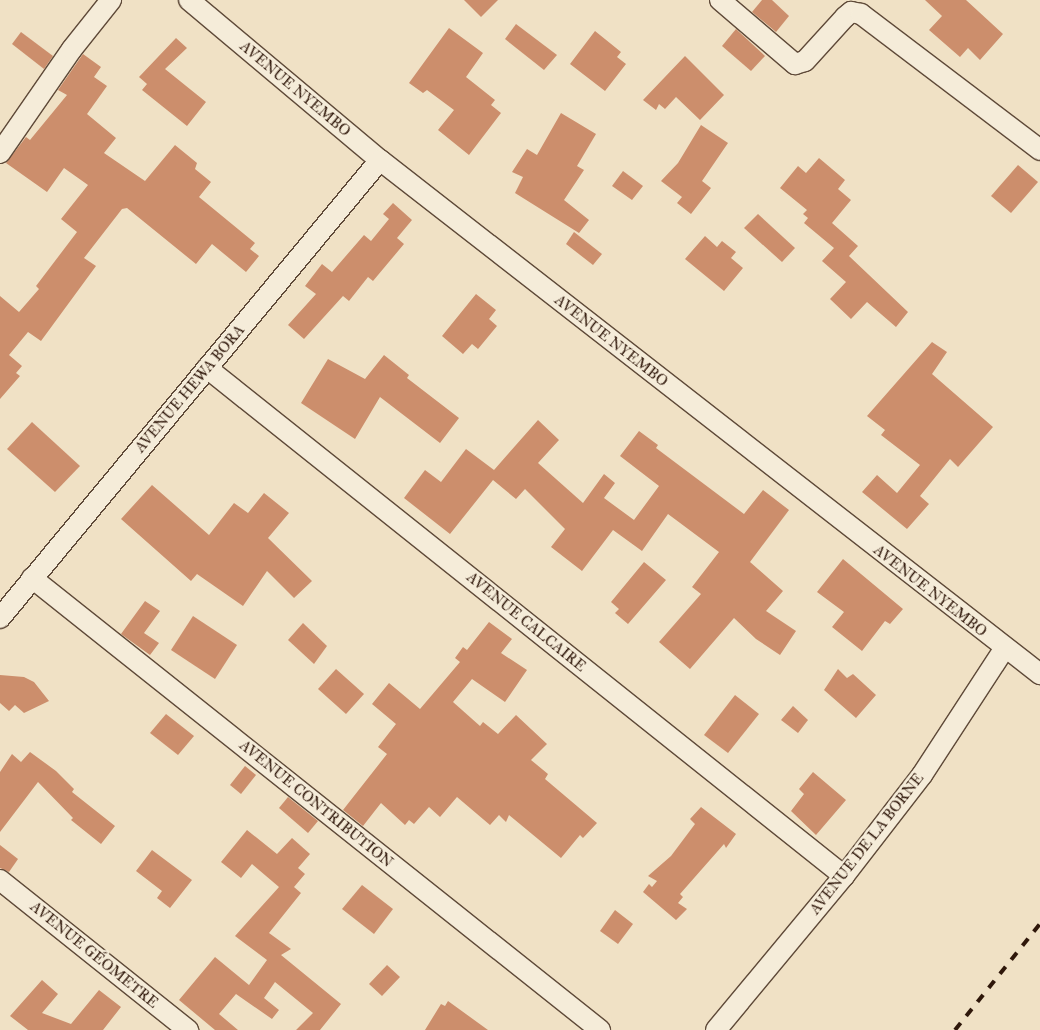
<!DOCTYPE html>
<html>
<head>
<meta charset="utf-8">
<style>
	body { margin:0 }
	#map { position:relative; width:1040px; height:1030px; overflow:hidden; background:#f0e1c5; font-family:"IM FELL Great Primer",serif }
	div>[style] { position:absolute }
	.building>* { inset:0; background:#cc8e6c }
	.roads { filter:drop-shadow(1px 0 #5f4a39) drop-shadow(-1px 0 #5f4a39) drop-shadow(0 1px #5f4a39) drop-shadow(0 -1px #5f4a39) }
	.street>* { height:20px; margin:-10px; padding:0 10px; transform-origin:10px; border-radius:10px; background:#f5ecd9 }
	.rail>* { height:4px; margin-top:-2px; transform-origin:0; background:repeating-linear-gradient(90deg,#2f170a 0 9px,transparent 0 18px) }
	span { translate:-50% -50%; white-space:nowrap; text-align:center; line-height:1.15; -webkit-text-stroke:4.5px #f5ecd9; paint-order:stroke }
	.street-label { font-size:15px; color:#2f170a }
</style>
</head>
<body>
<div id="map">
	<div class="building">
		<i style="clip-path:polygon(464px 0,498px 0,481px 17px)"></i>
		<i style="clip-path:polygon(762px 0,772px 0,789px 16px,776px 32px,752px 12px)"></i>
		<i style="clip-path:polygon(925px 0,966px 0,1003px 34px,980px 60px,968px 48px,960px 57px,929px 30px,942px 16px)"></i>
		<i style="clip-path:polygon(516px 24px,557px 55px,544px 70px,505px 39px)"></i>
		<i style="clip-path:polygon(449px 28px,483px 53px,466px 77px,495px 100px,491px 105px,501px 113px,469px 155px,438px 130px,454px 110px,427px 90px,423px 93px,409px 83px)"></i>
		<i style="clip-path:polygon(736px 29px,765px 56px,751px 71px,722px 46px)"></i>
		<i style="clip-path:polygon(595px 31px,621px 52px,617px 57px,626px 64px,605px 91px,570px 64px)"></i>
		<i style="clip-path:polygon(21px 32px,53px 56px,44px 69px,12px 44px)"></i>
		<i style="clip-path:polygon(176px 38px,187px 48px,165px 69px,206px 102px,187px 126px,142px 90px,147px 84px,139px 77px)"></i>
		<i style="clip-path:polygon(83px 54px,101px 67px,94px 77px,107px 86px,87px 114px,116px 138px,104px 153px,145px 181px,175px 145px,197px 163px,195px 169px,211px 182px,199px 197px,255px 243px,250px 249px,259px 256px,246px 272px,212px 244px,196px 264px,127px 208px,122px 209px,84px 258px,96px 266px,41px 341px,28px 332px,9px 355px,22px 366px,16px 373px,20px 376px,0 399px,0 296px,19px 312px,39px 289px,36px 286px,77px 232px,61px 219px,88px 185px,64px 168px,47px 192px,6px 163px,26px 137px,30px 140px,67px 95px,58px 90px)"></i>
		<i style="clip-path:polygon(685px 56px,724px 95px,700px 120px,676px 97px,665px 109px,659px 104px,656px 110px,643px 100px)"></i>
		<i style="clip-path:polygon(561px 113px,596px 134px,577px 166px,584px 170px,564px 200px,589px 220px,579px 233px,515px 193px,523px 177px,512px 172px,527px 149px,537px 155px)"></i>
		<i style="clip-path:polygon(701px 125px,728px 143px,702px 181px,711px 188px,691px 214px,677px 203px,682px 197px,661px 181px,678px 163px)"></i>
		<i style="clip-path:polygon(819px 158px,845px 180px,838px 189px,851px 200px,832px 223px,858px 246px,849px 256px,908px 312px,896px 327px,867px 302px,851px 319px,830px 299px,846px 282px,822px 261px,834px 248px,804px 223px,808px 218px,803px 214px,807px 210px,780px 188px,798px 166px,806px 173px)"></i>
		<i style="clip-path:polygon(1018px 165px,1038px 182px,1011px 213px,991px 196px)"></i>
		<i style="clip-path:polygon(623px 171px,643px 186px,632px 200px,612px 186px)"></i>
		<i style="clip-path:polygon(393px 203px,412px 220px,397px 238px,404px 244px,373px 281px,368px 277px,349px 301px,343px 296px,304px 339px,288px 325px,316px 294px,305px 286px,322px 264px,332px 272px,364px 235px,371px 241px,389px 219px,383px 214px)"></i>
		<i style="clip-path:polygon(758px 214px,795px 248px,782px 262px,744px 228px)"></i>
		<i style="clip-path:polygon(574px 232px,602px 254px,593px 265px,566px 244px)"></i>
		<i style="clip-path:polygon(705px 236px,717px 247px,722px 241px,736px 252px,731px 258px,743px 268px,724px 291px,685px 259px)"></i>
		<i style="clip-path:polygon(476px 294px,496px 310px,489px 319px,497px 326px,478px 349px,472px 344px,463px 354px,442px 336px)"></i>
		<i style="clip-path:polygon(932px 342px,947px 352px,932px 374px,993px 427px,958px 467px,950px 459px,920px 496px,929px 504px,907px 529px,862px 492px,877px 475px,897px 493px,920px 465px,881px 435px,885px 430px,867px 416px)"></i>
		<i style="clip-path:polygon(384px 355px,409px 375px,407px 378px,459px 418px,440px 443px,380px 397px,355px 439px,301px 403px,328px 359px,365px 379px)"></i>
		<i style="clip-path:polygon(538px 420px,559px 440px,538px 463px,583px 503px,604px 474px,615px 483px,604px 498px,634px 520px,659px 486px,620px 456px,639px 431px,658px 445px,656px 448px,744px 514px,763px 490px,789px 510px,750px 562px,783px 591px,766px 611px,796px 631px,780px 655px,756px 639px,734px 618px,690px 669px,659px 642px,701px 594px,692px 587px,719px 552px,668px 514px,642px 551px,613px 530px,582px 571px,551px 547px,565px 529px,525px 489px,516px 499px,493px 480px,450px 534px,404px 498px,425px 470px,441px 482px,466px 449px,494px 470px)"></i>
		<i style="clip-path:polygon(32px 422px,80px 466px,55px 492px,7px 449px)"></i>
		<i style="clip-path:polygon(152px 485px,209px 535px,234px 503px,248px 513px,264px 493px,289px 513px,268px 538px,312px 581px,294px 598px,267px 571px,243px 606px,197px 574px,191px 581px,121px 519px)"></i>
		<i style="clip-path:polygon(843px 559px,903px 609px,890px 624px,885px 621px,862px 651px,832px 627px,844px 612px,817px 592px)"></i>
		<i style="clip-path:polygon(644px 562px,666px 580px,628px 624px,615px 613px,619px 609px,611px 602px)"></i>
		<i style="clip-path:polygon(145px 601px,160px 611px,144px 633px,159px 643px,150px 655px,121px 634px)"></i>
		<i style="clip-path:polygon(193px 616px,237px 645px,215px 679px,171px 650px)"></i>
		<i style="clip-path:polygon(489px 622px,512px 639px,501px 653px,527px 670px,505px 702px,472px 679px,453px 702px,480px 726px,483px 722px,498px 734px,516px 715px,547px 744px,531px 760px,548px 774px,545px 779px,597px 823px,583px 838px,580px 835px,561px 858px,509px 815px,506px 822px,499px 815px,490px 825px,457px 797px,440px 817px,429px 807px,414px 824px,409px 820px,405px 825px,381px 803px,363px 826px,343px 810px,387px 754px,378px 747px,396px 724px,372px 704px,389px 683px,420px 709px,460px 662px,455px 658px,463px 647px,467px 650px)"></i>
		<i style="clip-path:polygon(303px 623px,327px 646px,314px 664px,288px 640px)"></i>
		<i style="clip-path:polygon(336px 669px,364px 694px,346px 714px,318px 689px)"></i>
		<i style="clip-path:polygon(838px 669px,847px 678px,853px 674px,876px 695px,856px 718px,824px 690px)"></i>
		<i style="clip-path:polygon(0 675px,24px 677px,34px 682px,49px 701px,24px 713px,15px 705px,9px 711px,0 703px)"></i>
		<i style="clip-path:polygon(735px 695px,759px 714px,728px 753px,704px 735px)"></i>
		<i style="clip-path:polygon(793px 706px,808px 720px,798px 733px,781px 720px)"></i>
		<i style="clip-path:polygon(166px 714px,194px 736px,178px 755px,150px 733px)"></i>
		<i style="clip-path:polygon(30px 752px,56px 771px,74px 789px,72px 792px,115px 826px,101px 844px,71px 820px,73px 818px,38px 782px,0 832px,0 772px,12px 754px,21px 762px)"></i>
		<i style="clip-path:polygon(245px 766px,256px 775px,241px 794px,230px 785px)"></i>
		<i style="clip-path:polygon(813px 772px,846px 800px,816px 835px,791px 811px,804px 794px,799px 789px)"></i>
		<i style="clip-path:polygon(288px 797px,318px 821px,308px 833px,279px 808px)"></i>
		<i style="clip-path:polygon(701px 807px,736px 834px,726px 848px,724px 844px,680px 894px,683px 897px,678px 903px,687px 909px,676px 920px,643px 892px,649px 884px,652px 887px,657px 881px,648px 876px,671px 856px,695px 824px,690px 819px)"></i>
		<i style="clip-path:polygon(247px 830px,277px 854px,292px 838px,310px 854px,298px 868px,305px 874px,294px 887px,301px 893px,269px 933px,291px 949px,281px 955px,341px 1004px,320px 1030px,296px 1030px,313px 1013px,275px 982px,264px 998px,279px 1010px,272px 1019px,236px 994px,219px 1014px,238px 1030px,215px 1030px,179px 1000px,215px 957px,249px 985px,267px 960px,235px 936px,279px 887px,252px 864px,241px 878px,221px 862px)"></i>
		<i style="clip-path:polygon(0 845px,18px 859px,9px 872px,0 868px)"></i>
		<i style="clip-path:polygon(152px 850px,192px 880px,170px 908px,157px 898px,162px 891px,136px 871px)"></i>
		<i style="clip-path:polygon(362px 885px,393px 909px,374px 934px,342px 909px)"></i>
		<i style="clip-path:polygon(615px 910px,633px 924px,618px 944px,600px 931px)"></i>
		<i style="clip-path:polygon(387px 965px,400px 977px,382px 996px,369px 984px)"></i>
		<i style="clip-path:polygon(42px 980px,58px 994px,42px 1013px,71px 1024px,99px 990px,121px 1007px,103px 1030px,28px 1030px,10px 1016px)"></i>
		<i style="clip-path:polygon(448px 1001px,488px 1030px,425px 1030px,441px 1004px,445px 1006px)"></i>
	</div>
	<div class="roads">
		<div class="street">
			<i style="left:189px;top:0;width:249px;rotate:40deg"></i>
			<i style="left:380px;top:160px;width:837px;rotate:37.91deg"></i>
			<i style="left:720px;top:0;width:99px;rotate:40.5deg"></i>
			<i style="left:795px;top:64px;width:10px;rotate:-17deg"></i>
			<i style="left:805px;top:61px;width:59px;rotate:-47.7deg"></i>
			<i style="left:845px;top:17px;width:8px;rotate:-40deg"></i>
			<i style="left:851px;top:12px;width:10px;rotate:11deg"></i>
			<i style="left:861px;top:14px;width:225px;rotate:37.2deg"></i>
			<i style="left:0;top:153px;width:126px;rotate:-55.3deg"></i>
			<i style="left:72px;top:49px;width:63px;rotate:-51.5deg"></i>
			<i style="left:207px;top:368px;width:815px;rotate:38.57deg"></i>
			<i style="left:32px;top:578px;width:726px;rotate:38.51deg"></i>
			<i style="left:0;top:618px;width:595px;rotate:-50.32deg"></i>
			<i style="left:0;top:880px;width:241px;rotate:38.6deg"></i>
			<i style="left:716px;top:1030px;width:200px;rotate:-50.3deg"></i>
			<i style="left:844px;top:876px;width:128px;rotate:-52.3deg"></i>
			<i style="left:922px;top:775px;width:150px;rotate:-56.9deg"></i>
		</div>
	</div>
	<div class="rail">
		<i style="left:955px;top:1030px;width:136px;rotate:-51.3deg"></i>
	</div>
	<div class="street-label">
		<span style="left:295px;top:89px;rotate:40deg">AVENUE NYEMBO</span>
		<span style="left:611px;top:341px;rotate:38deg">AVENUE NYEMBO</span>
		<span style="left:190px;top:389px;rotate:-50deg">AVENUE HEWA BORA</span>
		<span style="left:930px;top:591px;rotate:38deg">AVENUE NYEMBO</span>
		<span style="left:526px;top:622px;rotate:39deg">AVENUE CALCAIRE</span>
		<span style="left:316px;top:804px;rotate:39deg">AVENUE CONTRIBUTION</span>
		<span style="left:867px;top:844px;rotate:-52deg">AVENUE DE LA BORNE</span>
		<span style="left:94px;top:955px;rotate:39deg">AVENUE GÉOMETRE</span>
	</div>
</div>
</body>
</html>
